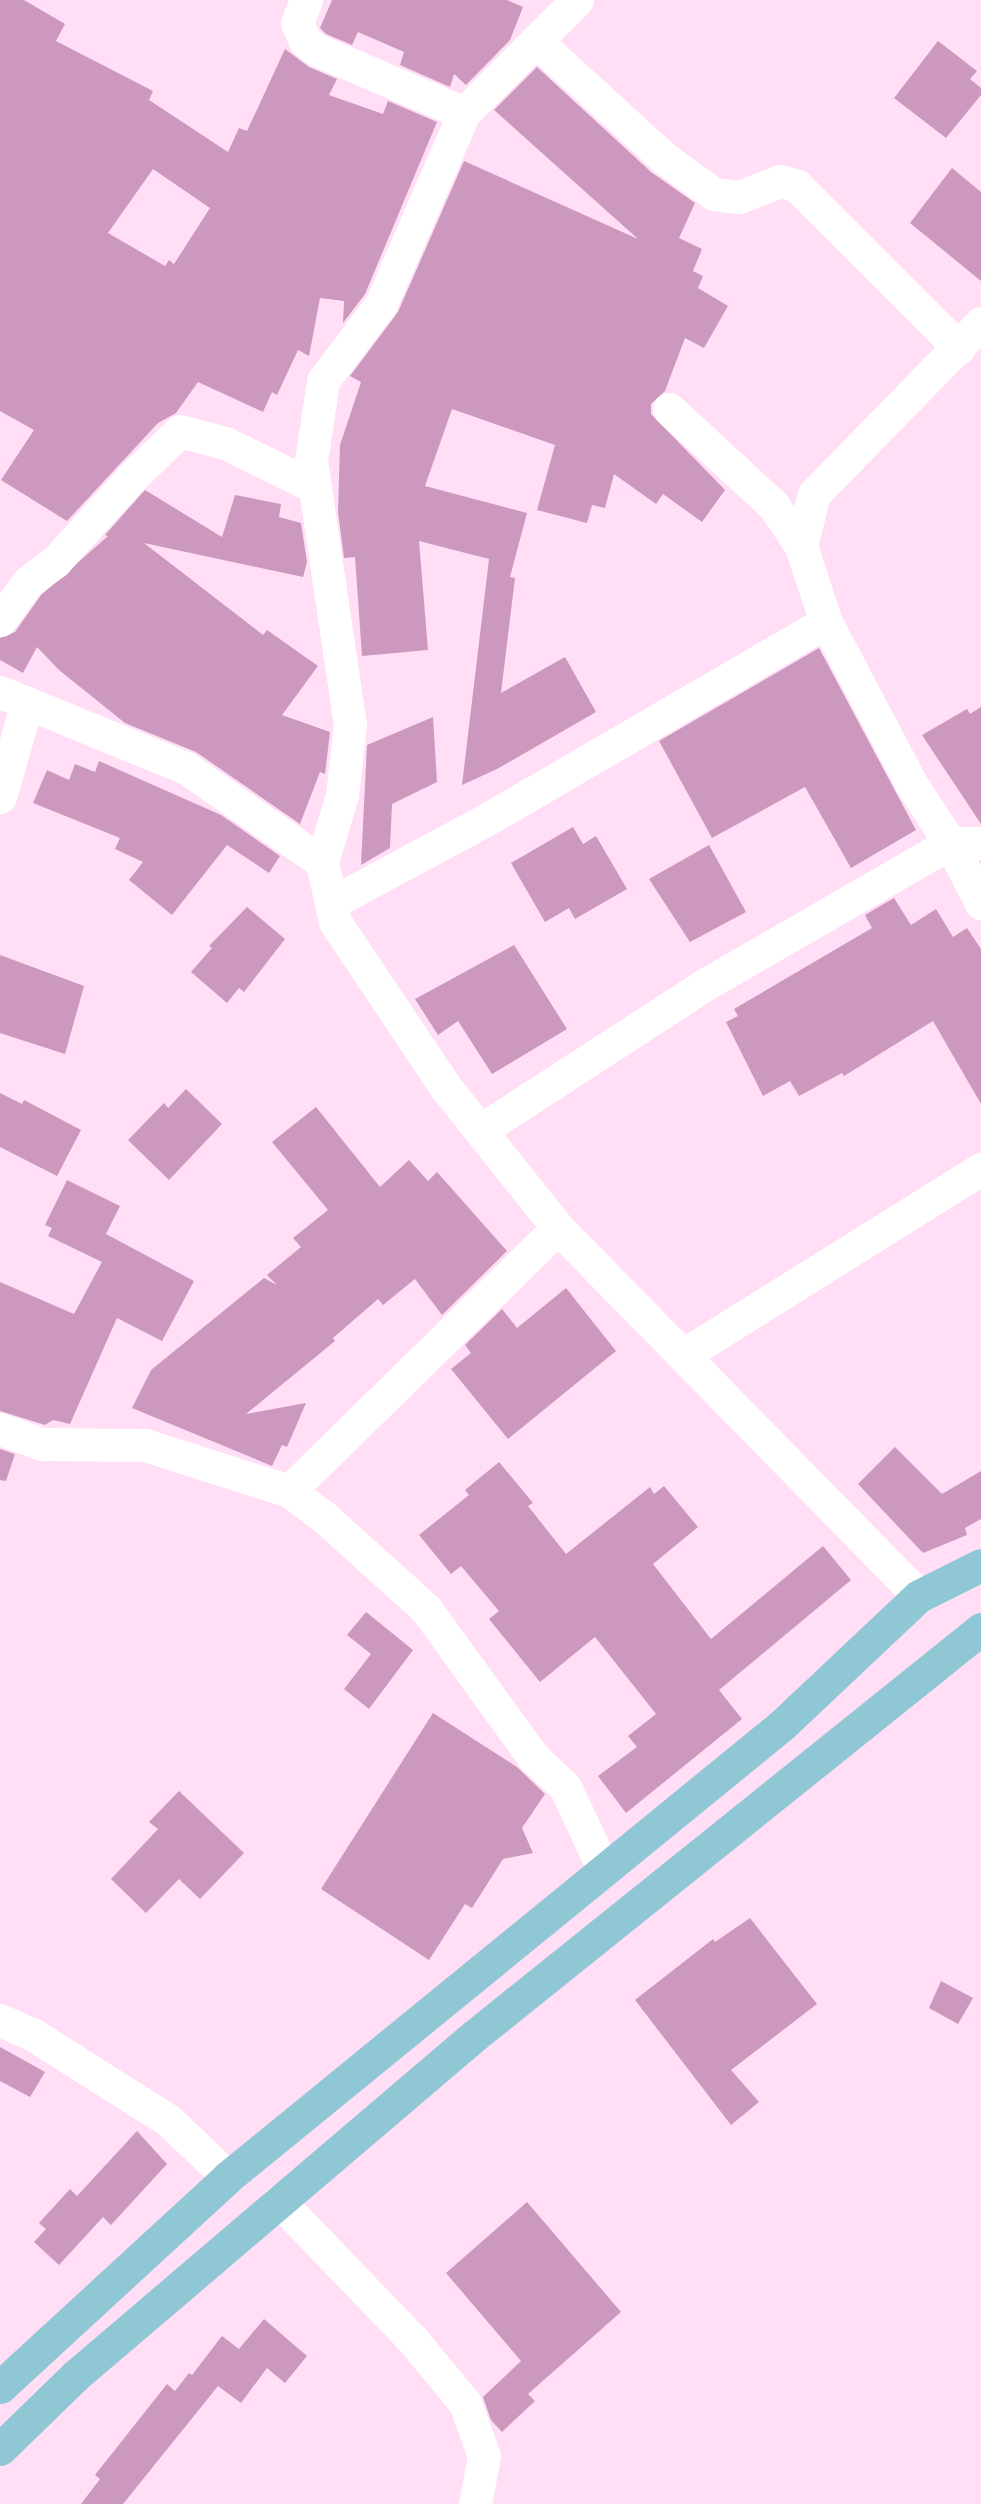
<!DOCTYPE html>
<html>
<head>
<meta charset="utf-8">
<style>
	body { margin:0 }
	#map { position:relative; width:981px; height:2504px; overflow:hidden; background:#ffdef6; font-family:Lora,serif }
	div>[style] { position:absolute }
	.building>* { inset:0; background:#cc98be }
	.minor>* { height:33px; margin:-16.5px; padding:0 16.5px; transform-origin:16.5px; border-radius:16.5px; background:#fff }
	.primary>* { height:33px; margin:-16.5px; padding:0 16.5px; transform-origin:16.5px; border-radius:16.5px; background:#8fc7d4 }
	span { translate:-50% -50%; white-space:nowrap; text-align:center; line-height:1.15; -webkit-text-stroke:6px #ffdef6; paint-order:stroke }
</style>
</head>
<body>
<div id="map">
	<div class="building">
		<i style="clip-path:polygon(evenodd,0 0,24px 0,65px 24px,56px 41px,153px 91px,149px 100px,228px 152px,239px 128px,247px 131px,285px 49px,309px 67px,337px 79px,329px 95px,383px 114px,388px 101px,437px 122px,365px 294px,343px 323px,344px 301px,320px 298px,309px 356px,298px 350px,277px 395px,272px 392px,263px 412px,198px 382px,176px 413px,158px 423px,67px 521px,1px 480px,34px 430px,0 411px,0 0,153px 169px,210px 208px,174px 264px,169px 260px,165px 266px,108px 233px,153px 169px)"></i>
		<i style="clip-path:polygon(332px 0,507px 0,523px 7px,510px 40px,466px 85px,454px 74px,450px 87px,400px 65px,404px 52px,358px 32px,352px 45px,326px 34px,320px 28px)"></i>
		<i style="clip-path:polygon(938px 41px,977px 71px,970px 79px,981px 88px,981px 95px,946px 138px,894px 98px)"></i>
		<i style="clip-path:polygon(537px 67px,651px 172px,695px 203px,679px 238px,702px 249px,693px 271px,703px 276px,698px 288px,728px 306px,704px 348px,685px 338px,665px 391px,651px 404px,651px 414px,725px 490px,702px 522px,663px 494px,656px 504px,614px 474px,605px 508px,592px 505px,587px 523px,537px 510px,555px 445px,452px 409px,425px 486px,527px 513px,510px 577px,515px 578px,501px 693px,565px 657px,596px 712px,497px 769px,462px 785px,489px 559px,419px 541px,428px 650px,362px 656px,355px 557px,344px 558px,338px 512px,340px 445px,361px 382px,350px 376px,398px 312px,464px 161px,638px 239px,494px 110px)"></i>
		<i style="clip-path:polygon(952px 168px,981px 192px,981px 281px,910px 223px)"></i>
		<i style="clip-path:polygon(145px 490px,222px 537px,235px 495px,281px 504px,279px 517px,301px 523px,307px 562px,303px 577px,144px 543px,263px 635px,267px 630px,318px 666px,282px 715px,330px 732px,325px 774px,320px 772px,300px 824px,196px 752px,125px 723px,59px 670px,37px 647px,23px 673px,0 660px,0 638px,15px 632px,41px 595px,108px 536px,105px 535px)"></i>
		<i style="clip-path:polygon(819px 648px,916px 830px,851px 868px,805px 787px,712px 838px,659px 741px)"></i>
		<i style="clip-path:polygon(981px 707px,981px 824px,922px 735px,967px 709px,970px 714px)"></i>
		<i style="clip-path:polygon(433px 717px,437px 782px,392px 804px,390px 848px,361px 865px,367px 745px)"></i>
		<i style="clip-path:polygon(99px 761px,221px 815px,280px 856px,269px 873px,227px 845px,172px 915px,129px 880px,143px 862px,115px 849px,120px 838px,33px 803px,47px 770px,69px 780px,75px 764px,95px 772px)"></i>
		<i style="clip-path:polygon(573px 827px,583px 844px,596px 836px,627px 889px,575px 919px,569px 908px,545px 922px,511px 863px)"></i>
		<i style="clip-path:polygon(709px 845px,746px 912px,690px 942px,649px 879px)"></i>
		<i style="clip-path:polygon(894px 898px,911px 925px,936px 909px,953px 937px,967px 928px,981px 949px,981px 1104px,933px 1021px,844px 1076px,842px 1073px,799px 1096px,790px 1081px,763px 1096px,726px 1022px,738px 1016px,734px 1009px,872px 928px,865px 915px)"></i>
		<i style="clip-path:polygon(247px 907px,285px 939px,244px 992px,239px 988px,227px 1003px,191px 972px,212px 948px,209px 946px)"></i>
		<i style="clip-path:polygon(514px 945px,567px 1029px,492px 1074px,458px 1021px,438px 1035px,415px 999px)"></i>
		<i style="clip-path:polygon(0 955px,84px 986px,65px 1054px,0 1033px)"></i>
		<i style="clip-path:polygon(186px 1089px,222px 1124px,169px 1180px,128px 1140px,164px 1103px,168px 1108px)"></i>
		<i style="clip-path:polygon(0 1093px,22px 1104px,24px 1100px,81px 1130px,57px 1176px,0 1147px)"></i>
		<i style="clip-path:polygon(316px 1107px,380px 1187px,409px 1160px,428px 1181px,437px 1172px,507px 1251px,442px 1315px,415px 1279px,383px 1305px,378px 1299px,333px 1338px,335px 1341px,246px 1414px,306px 1403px,287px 1447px,282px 1445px,272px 1466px,132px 1408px,151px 1370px,264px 1278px,277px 1285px,267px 1275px,301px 1247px,293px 1238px,328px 1210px,272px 1142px)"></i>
		<i style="clip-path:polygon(67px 1180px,120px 1206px,106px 1234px,194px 1281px,162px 1341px,117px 1318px,70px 1424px,53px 1420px,45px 1425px,0 1411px,0 1282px,74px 1314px,102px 1262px,48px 1236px,52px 1228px,45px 1225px)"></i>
		<i style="clip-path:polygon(566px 1288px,616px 1351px,508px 1439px,451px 1369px,471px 1353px,465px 1345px,502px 1309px,517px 1328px)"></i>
		<i style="clip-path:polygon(895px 1447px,942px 1494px,981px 1471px,981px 1519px,965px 1528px,967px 1535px,923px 1553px,858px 1484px)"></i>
		<i style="clip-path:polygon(0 1449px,15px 1454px,6px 1481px,0 1480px)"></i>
		<i style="clip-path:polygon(499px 1462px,533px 1503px,528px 1506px,566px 1554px,650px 1487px,654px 1494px,664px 1486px,698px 1527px,653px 1564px,711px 1639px,823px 1546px,851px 1580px,719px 1690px,742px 1719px,626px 1813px,598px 1776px,637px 1747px,628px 1736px,656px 1714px,595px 1637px,540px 1682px,489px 1619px,499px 1611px,461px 1566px,451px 1574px,419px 1535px,469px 1495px,465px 1490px)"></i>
		<i style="clip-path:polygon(366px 1612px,413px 1650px,369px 1709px,344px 1689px,371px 1654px,347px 1635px)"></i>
		<i style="clip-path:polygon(433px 1713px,517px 1767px,545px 1794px,522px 1828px,533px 1853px,503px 1859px,472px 1908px,465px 1904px,429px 1960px,321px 1889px)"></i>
		<i style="clip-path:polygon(179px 1791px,244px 1853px,200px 1899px,179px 1879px,146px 1913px,111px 1879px,158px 1829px,149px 1822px)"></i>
		<i style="clip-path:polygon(750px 1918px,817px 2004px,731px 2070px,759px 2102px,731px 2125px,635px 2000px,713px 1939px,715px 1942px)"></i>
		<i style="clip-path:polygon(941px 1981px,973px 1998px,958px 2024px,929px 2008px)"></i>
		<i style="clip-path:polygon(0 2047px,45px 2072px,30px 2097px,0 2081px)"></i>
		<i style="clip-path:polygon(137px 2131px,167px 2164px,111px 2225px,103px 2217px,59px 2265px,34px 2242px,46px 2229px,39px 2223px,70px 2189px,77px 2196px)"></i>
		<i style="clip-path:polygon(527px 2202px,621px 2312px,528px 2394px,535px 2401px,502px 2432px,491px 2420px,483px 2397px,521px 2361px,446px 2273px)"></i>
		<i style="clip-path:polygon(264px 2319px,307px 2356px,285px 2383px,267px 2368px,241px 2403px,218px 2386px,123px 2504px,81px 2504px,100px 2479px,95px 2475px,167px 2384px,175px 2391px,189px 2373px,192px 2375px,222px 2336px,239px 2349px)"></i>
	</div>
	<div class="minor">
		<i style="left:306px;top:0;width:25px;rotate:111deg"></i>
		<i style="left:297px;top:23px;width:20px;rotate:66deg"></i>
		<i style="left:305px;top:41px;width:15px;rotate:37deg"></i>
		<i style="left:317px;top:50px;width:160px;rotate:23.2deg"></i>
		<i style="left:577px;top:0;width:160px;rotate:135deg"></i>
		<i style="left:464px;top:113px;width:208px;rotate:113.5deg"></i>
		<i style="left:381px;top:304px;width:96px;rotate:127deg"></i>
		<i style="left:323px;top:381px;width:81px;rotate:98.5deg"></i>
		<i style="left:311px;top:461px;width:266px;rotate:81.6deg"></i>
		<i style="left:350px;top:724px;width:71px;rotate:96.4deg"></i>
		<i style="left:342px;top:795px;width:70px;rotate:106.6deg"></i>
		<i style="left:322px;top:862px;width:61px;rotate:77.8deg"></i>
		<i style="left:335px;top:922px;width:201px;rotate:56.2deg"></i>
		<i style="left:447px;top:1089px;width:178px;rotate:51.4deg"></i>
		<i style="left:558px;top:1228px;width:516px;rotate:45.55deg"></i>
		<i style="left:536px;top:41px;width:173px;rotate:42.4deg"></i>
		<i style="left:664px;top:158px;width:62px;rotate:35.8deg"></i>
		<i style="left:714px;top:194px;width:25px;rotate:7deg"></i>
		<i style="left:739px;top:197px;width:44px;rotate:-21.3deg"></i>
		<i style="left:780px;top:181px;width:18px;rotate:16deg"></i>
		<i style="left:797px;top:186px;width:229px;rotate:45deg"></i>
		<i style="left:981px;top:323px;width:239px;rotate:134.3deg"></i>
		<i style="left:814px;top:494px;width:54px;rotate:104deg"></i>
		<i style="left:801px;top:546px;width:80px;rotate:71.8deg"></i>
		<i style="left:826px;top:622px;width:184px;rotate:62.2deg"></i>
		<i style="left:912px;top:785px;width:69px;rotate:56.8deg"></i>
		<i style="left:950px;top:843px;width:31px"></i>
		<i style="left:669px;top:409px;width:143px;rotate:42.7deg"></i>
		<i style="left:774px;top:506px;width:48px;rotate:56deg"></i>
		<i style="left:0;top:620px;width:47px;rotate:-53.6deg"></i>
		<i style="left:28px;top:582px;width:34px;rotate:-37deg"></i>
		<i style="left:55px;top:562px;width:115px;rotate:-47.8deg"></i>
		<i style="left:132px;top:477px;width:66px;rotate:-43.8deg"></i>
		<i style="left:180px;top:431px;width:47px;rotate:14.9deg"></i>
		<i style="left:225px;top:443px;width:98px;rotate:26deg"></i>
		<i style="left:0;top:692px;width:201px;rotate:22.2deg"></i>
		<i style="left:186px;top:768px;width:165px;rotate:34.7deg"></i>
		<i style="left:0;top:797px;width:98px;rotate:-74deg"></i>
		<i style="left:331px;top:903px;width:174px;rotate:-28.2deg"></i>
		<i style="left:484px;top:821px;width:396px;rotate:-30.2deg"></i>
		<i style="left:481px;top:1130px;width:268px;rotate:-33deg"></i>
		<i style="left:706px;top:984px;width:282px;rotate:-30deg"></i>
		<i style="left:950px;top:843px;width:68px;rotate:62.7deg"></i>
		<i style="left:683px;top:1355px;width:351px;rotate:-32deg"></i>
		<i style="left:0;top:1429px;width:45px;rotate:19.7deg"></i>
		<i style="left:42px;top:1444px;width:103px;rotate:0.6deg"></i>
		<i style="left:145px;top:1445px;width:151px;rotate:17.7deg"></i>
		<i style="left:289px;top:1491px;width:44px;rotate:36.6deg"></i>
		<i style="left:324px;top:1517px;width:137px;rotate:42deg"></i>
		<i style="left:426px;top:1609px;width:183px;rotate:54.1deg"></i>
		<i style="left:533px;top:1757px;width:44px;rotate:43.2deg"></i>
		<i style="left:565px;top:1787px;width:89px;rotate:64.9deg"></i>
		<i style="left:289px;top:1491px;width:376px;rotate:-44.4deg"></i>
		<i style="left:0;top:2020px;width:35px;rotate:24deg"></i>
		<i style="left:32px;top:2034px;width:161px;rotate:32.3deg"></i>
		<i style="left:168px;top:2120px;width:83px;rotate:43.5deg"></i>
		<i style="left:279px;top:2201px;width:192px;rotate:46.1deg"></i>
		<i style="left:412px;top:2339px;width:83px;rotate:50.4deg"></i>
		<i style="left:465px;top:2403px;width:56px;rotate:70.3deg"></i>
		<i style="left:484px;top:2456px;width:49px;rotate:100.6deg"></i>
	</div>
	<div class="primary">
		<i style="left:0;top:2387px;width:310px;rotate:-42.6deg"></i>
		<i style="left:228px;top:2177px;width:715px;rotate:-39.21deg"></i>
		<i style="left:782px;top:1725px;width:188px;rotate:-43.3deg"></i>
		<i style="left:919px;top:1596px;width:69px;rotate:-26.6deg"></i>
		<i style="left:0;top:2449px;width:105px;rotate:-44.2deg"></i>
		<i style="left:75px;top:2376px;width:524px;rotate:-40.44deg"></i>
		<i style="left:474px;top:2036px;width:650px;rotate:-38.76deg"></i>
	</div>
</div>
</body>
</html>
